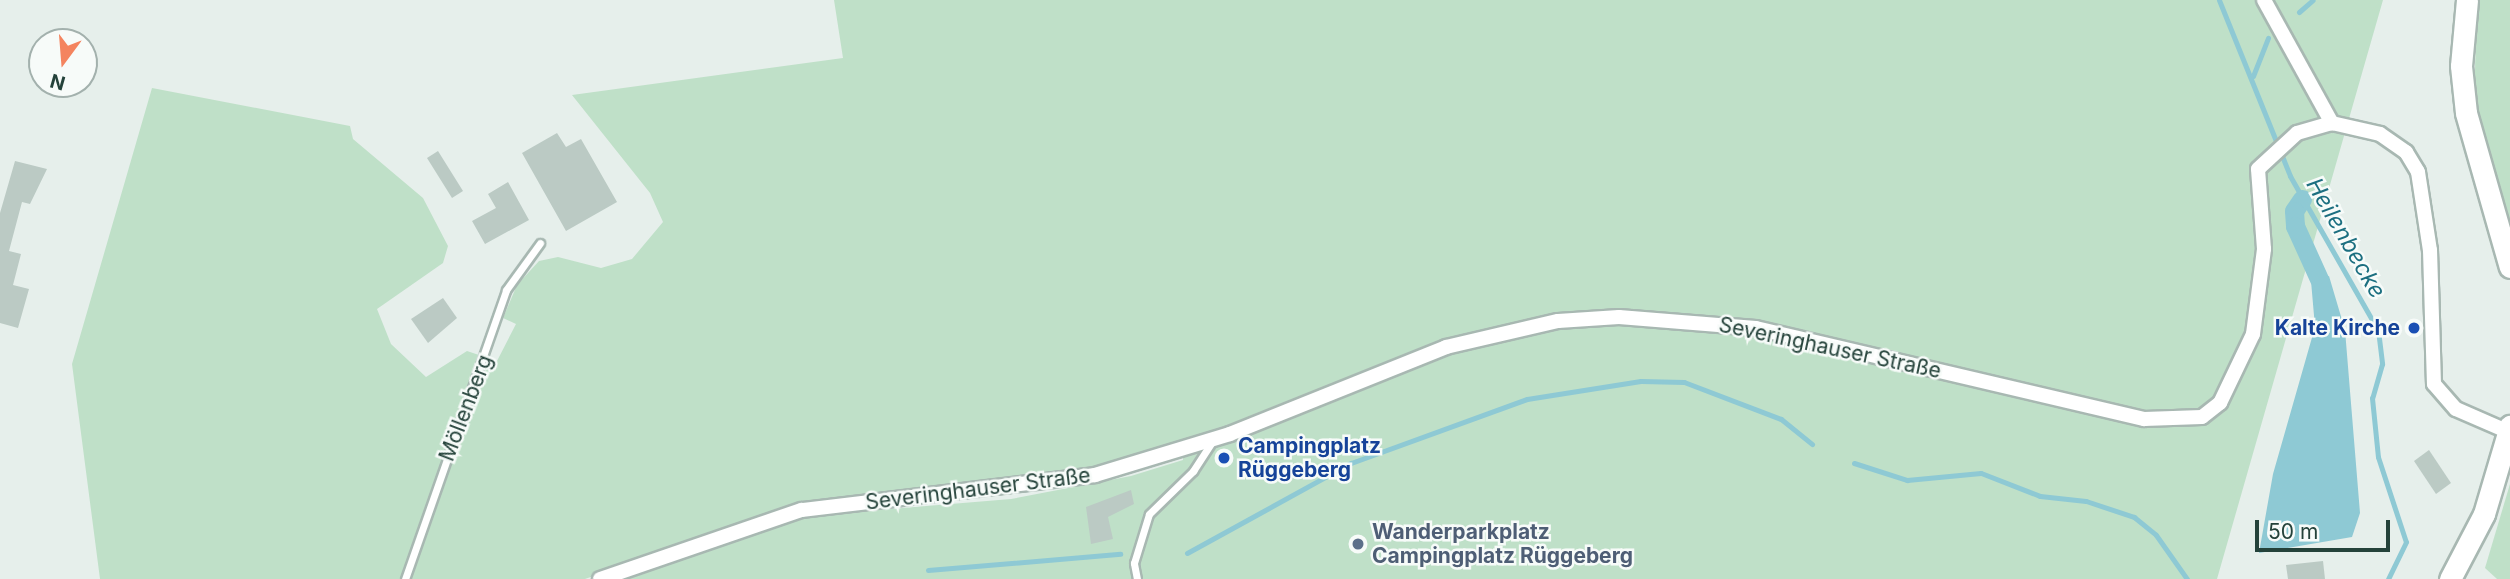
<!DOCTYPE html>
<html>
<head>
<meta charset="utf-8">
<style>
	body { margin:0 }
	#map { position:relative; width:2510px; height:579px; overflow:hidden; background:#e6efeb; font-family:Inter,sans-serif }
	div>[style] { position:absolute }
	.green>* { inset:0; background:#bfe0c8 }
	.water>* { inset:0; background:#8ec9d4 }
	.stream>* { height:5px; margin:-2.5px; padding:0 2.5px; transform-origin:2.5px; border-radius:2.5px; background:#8ec9d4 }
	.canal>* { height:19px; margin:-9.5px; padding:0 9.5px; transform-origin:9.5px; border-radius:9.5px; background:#8ec9d4 }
	.building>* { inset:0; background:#bbcac4 }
	.roads { filter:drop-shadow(2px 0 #a8b8b2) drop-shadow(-2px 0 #a8b8b2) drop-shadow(0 2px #a8b8b2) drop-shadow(0 -2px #a8b8b2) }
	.lane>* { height:7px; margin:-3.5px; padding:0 3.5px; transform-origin:3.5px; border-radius:3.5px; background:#fff }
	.street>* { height:14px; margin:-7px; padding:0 7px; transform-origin:7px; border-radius:7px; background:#fff }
	.secondary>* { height:21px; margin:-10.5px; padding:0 10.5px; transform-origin:10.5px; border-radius:10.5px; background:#fff }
	.dots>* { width:19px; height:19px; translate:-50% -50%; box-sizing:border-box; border:4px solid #f7fbf9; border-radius:50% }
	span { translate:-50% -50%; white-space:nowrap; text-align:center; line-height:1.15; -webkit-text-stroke:5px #f7fbf9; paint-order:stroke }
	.transit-label { font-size:21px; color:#164399; font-weight:700 }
	.right { translate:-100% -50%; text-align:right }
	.left { translate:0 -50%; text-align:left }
	.street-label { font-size:21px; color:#24423a }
	.service-label { font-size:21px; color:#4e5e75; font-weight:700 }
	.water-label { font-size:23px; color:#1c6f80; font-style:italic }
	.north { position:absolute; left:28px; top:28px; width:70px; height:70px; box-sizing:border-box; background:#f7fbf9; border:2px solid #a3b1ad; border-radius:50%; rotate:196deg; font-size:19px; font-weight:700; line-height:28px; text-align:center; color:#24423a }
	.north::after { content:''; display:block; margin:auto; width:24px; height:32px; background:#f4845f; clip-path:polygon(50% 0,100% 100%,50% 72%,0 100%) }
	.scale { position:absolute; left:2255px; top:520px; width:135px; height:32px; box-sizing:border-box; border:4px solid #24423a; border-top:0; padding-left:9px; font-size:21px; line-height:24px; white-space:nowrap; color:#24423a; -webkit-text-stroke:5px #f7fbf9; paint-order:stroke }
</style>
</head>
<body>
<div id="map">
	<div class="green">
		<i style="clip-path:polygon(834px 0,2383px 0,2217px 579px,621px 579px,806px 516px,1011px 499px,1131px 476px,1183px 460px,1183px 442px,1097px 466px,802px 503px,585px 579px,100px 579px,72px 364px,152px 88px,350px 126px,353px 139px,423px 198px,448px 246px,443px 263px,377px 309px,391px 344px,426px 377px,467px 351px,497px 361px,516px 324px,503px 318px,517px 285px,539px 261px,558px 257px,601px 268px,632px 259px,663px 222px,650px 193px,572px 95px,843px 58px)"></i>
		<i style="clip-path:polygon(2477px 0,2510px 0,2510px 235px,2474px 104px)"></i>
		<i style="clip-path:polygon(2510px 484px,2510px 579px,2497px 579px,2485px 568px)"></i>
	</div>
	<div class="water">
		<i style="clip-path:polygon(2329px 276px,2345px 330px,2360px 513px,2352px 537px,2259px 553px,2273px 474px,2315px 327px,2311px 281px)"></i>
	</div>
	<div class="stream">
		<i style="left:2219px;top:0;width:190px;rotate:68deg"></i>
		<i style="left:2290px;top:176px;width:177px;rotate:60.3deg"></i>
		<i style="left:2378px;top:330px;width:34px;rotate:83deg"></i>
		<i style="left:2382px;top:364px;width:35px;rotate:106deg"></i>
		<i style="left:2372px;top:398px;width:59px;rotate:84.2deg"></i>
		<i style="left:2378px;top:457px;width:89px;rotate:71.8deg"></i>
		<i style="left:2406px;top:542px;width:41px;rotate:115.9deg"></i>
		<i style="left:2299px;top:12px;width:18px;rotate:-41deg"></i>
		<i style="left:2253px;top:76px;width:41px;rotate:-68.5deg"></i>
		<i style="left:1854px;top:463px;width:56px;rotate:17.8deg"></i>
		<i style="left:1907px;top:480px;width:74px;rotate:-5.4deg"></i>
		<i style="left:1981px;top:473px;width:63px;rotate:21.3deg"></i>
		<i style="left:2040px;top:496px;width:46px;rotate:6.2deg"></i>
		<i style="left:2086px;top:501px;width:51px;rotate:18.4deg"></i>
		<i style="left:2134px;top:517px;width:28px;rotate:39deg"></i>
		<i style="left:2156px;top:535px;width:54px;rotate:54.8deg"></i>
		<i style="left:1187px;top:553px;width:187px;rotate:-28.8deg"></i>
		<i style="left:1351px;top:463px;width:187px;rotate:-20deg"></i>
		<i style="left:1527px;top:399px;width:115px;rotate:-9deg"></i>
		<i style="left:1641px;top:381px;width:43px;rotate:1.3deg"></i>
		<i style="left:1684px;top:382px;width:104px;rotate:20.9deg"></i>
		<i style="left:1781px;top:419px;width:40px;rotate:39deg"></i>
		<i style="left:928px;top:570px;width:193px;rotate:-4.8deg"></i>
	</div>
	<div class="canal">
		<i style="left:2302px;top:199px;width:14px;rotate:124deg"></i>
		<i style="left:2294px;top:211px;width:15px;rotate:86deg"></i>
		<i style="left:2295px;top:226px;width:58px;rotate:65.6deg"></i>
	</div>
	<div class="building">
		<i style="clip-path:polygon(557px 133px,566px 147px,581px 139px,617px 202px,566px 231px,522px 153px)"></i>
		<i style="clip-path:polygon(438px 151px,463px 191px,452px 198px,427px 158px)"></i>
		<i style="clip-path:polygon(15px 161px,47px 169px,30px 204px,22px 202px,9px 251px,21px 254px,13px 285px,29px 289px,18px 328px,0 323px,0 213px)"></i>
		<i style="clip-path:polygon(508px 182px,529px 220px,485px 244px,472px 221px,496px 208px,488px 194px)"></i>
		<i style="clip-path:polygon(443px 298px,457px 318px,428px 343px,411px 319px)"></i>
		<i style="clip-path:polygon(2429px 450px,2451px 483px,2436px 494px,2414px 461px)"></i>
		<i style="clip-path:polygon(1131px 490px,1134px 504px,1108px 517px,1113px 539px,1091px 544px,1086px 507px)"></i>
		<i style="clip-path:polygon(2323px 561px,2325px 579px,2288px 579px,2286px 565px)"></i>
	</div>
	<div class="roads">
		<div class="lane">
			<i style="left:405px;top:579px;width:306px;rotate:-70.7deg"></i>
			<i style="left:506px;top:290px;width:58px;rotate:-54.1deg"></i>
			<i style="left:1137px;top:579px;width:16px;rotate:-101deg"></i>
			<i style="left:1134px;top:563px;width:51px;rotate:-73deg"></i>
			<i style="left:1149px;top:514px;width:62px;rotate:-44.3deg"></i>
			<i style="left:1193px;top:471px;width:37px;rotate:-57deg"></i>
		</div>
		<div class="street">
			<i style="left:2264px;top:0;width:141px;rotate:61.1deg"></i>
			<i style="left:600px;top:579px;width:213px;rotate:-18.9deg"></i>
			<i style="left:802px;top:510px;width:295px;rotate:-6.8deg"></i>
			<i style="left:1095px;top:475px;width:141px;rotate:-16.9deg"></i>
			<i style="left:1230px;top:434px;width:233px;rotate:-21.9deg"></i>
			<i style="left:1446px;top:347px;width:115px;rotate:-13.1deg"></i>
			<i style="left:1558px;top:321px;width:61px;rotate:-3.8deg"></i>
			<i style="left:1619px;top:317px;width:137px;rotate:4.6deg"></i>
			<i style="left:1756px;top:328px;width:399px;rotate:13.2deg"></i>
			<i style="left:2144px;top:419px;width:58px;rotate:-2deg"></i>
			<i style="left:2202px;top:417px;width:23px;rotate:-38deg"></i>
			<i style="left:2220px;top:403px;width:76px;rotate:-64.4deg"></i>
			<i style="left:2253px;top:334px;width:86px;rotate:-82.6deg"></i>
			<i style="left:2264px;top:249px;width:80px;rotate:-94.3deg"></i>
			<i style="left:2258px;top:169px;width:53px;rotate:-42.7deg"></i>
			<i style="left:2297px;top:133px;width:36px;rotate:-16deg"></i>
			<i style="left:2332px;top:123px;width:49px;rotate:12.9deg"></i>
			<i style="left:2380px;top:134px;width:32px;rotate:35deg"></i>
			<i style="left:2406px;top:152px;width:23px;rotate:59deg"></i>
			<i style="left:2418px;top:172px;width:79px;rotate:81.3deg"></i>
			<i style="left:2430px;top:250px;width:134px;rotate:88.3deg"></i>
			<i style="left:2434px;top:384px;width:33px;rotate:49deg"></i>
			<i style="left:2456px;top:409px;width:58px;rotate:23.5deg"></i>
		</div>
		<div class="secondary">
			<i style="left:2467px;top:0;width:66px;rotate:95.2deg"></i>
			<i style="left:2461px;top:66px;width:47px;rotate:83.9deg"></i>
			<i style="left:2466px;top:113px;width:160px;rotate:74.1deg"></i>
			<i style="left:2450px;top:579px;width:73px;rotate:-62.4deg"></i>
			<i style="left:2484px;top:514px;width:92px;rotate:-73.5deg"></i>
		</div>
	</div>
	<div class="dots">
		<i style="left:2414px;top:328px;background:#1a4fb4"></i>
		<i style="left:1224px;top:458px;background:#1a4fb4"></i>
		<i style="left:1358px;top:544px;background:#5c6f8a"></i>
	</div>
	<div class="transit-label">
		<span class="right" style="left:2400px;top:328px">Kalte Kirche</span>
		<span class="left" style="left:1238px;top:458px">Campingplatz<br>Rüggeberg</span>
	</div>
	<div class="street-label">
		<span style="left:1830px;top:348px;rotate:12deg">Severinghauser Straße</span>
		<span style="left:466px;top:408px;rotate:-69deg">Möllenberg</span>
		<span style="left:978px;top:489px;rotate:-7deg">Severinghauser Straße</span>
	</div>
	<div class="service-label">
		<span class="left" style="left:1372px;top:544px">Wanderparkplatz<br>Campingplatz Rüggeberg</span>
	</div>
	<div class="water-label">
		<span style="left:2346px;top:238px;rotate:60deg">Heilenbecke</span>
	</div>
	<div class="north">N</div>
	<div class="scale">50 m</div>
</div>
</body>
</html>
